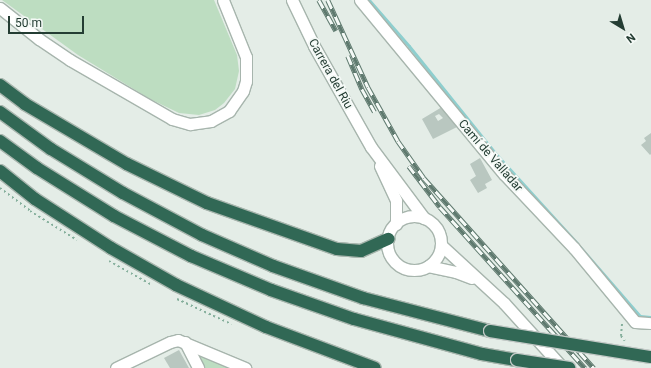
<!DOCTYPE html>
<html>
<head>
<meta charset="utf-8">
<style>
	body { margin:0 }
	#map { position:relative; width:651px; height:368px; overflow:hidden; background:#e4ede7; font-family:Roboto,sans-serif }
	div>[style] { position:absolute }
	.green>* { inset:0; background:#bdddc1 }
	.stream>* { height:3px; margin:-1.5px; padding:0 1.5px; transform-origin:1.5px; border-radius:1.5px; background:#8ecfcf }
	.building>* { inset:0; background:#b9c7c0 }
	.path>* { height:2px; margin-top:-1px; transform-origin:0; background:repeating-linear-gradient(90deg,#85af9c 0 2px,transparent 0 5px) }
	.roads { filter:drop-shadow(1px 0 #a7b5ad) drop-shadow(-1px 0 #a7b5ad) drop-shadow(0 1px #a7b5ad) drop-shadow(0 -1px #a7b5ad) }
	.minor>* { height:11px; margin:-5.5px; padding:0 5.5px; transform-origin:5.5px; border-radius:5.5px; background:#fff }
	.minor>.ring { margin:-5.5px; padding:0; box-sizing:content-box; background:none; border:11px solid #fff; border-radius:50% }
	.highway>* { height:12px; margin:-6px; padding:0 6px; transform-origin:6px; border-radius:6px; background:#316855 }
	.rail>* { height:4.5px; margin-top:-2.25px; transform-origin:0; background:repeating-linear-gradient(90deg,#f4f9f6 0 9px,#5e796e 0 18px); box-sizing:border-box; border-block:1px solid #5e796e }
	.bridges { filter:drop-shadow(1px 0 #c2c9c6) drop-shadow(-1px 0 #c2c9c6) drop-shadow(0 1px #c2c9c6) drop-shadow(0 -1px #c2c9c6) }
	.highway-bridge>* { height:12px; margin:-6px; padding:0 6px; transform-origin:6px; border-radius:6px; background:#316855 }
	span { translate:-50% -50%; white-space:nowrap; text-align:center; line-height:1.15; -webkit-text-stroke:3.5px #f4f9f6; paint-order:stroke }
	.street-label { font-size:12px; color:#243d33 }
	.north { position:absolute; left:603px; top:8px; width:40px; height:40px; -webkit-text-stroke:3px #f4f9f6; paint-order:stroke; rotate:142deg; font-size:11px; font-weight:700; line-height:16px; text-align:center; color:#243d33 }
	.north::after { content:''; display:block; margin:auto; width:14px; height:18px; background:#243d33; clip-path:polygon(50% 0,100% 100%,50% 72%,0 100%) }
	.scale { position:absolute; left:8px; top:16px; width:76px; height:18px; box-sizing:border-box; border:2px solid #243d33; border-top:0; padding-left:5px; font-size:12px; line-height:14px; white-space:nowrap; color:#243d33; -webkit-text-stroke:3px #f4f9f6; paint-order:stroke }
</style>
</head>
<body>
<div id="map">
	<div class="green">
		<i style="clip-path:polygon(2px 0,214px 0,237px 55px,239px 71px,235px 89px,224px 103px,215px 110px,199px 115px,179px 113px,150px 99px,78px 55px)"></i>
		<i style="clip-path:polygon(196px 353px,233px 368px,200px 368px)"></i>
	</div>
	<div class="stream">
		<i style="left:369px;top:0;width:61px;rotate:49deg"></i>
		<i style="left:409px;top:46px;width:137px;rotate:51.2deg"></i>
		<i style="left:495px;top:153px;width:122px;rotate:47.7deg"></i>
		<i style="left:580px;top:247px;width:91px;rotate:49deg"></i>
		<i style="left:640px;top:316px;width:11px;rotate:5deg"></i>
	</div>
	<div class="building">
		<i style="clip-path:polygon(evenodd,442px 107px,457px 127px,433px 139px,422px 119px,442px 107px,439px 114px,443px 118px,438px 121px,435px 116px,439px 114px)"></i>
		<i style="clip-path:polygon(651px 133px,651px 154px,650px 155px,641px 145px,646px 141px,644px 138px)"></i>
		<i style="clip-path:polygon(480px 158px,492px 180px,485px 184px,487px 188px,478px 193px,470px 180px,476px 176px,470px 164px)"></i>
		<i style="clip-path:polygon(179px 350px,189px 368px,170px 368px,164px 358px)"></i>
	</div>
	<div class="path">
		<i style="left:0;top:188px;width:38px;rotate:37deg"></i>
		<i style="left:30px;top:211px;width:55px;rotate:31.7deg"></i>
		<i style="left:109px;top:261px;width:49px;rotate:29.2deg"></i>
		<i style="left:177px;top:299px;width:60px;rotate:24.8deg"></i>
		<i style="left:622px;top:324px;width:12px;rotate:95deg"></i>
		<i style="left:621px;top:336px;width:6px;rotate:51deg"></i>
	</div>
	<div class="roads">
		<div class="minor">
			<i style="left:292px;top:0;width:51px;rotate:64.4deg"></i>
			<i style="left:314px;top:46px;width:116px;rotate:60.6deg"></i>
			<i style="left:371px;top:147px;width:89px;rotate:53.3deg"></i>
			<i style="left:360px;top:0;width:226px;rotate:50.4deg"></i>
			<i style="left:504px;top:174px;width:102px;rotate:46.6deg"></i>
			<i style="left:574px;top:248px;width:96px;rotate:50.5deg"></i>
			<i style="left:635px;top:322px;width:16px;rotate:4deg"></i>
			<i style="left:0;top:8px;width:50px;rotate:38.5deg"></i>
			<i style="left:39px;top:39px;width:37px;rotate:34deg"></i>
			<i style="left:70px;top:60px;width:118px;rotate:30deg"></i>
			<i style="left:172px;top:119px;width:19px;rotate:16deg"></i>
			<i style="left:190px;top:124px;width:21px;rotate:-8deg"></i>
			<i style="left:211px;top:121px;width:21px;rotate:-29deg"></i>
			<i style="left:229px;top:111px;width:24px;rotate:-55deg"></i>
			<i style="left:243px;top:91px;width:10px;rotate:-73deg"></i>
			<i style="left:246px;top:81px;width:24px;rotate:-90deg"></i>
			<i style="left:246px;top:57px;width:61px;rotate:-112deg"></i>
			<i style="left:380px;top:166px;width:38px;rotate:65deg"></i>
			<i style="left:396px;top:201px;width:23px;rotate:90deg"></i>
			<i class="ring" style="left:387px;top:216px;width:43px;height:43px"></i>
			<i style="left:441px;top:245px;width:86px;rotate:42.6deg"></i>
			<i style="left:504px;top:303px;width:88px;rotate:47.8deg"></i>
			<i style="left:428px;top:266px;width:29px;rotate:12deg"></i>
			<i style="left:456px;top:272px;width:17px;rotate:21deg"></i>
			<i style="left:185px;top:342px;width:29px;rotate:63deg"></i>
			<i style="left:116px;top:368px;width:60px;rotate:-25.7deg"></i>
			<i style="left:170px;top:342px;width:8px;rotate:-14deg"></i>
			<i style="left:178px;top:340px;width:73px;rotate:22.7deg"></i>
		</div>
		<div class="highway">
			<i style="left:0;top:85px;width:31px;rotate:37deg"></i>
			<i style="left:25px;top:104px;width:118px;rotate:30.5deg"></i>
			<i style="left:127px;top:164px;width:89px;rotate:26deg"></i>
			<i style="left:207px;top:203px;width:138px;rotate:19.5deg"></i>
			<i style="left:337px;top:249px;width:24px;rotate:5deg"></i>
			<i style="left:361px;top:251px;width:30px;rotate:-24deg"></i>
			<i style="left:0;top:112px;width:63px;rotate:36deg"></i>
			<i style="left:51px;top:149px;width:84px;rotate:31.4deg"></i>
			<i style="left:123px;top:193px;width:89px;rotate:28deg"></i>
			<i style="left:202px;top:235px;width:77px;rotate:23.6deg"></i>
			<i style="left:273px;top:266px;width:96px;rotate:19.6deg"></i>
			<i style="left:363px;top:298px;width:131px;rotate:14.6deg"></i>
			<i style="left:0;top:141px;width:46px;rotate:36.1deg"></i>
			<i style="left:37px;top:168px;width:91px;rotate:31.9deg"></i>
			<i style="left:114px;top:216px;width:87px;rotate:27.5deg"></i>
			<i style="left:191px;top:256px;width:87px;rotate:23deg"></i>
			<i style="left:271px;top:290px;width:88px;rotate:19.3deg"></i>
			<i style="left:354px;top:319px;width:133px;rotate:15.3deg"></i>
			<i style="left:482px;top:354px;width:36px;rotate:10deg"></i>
			<i style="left:0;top:171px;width:45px;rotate:38.7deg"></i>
			<i style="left:35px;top:199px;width:90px;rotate:32.8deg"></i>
			<i style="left:111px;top:248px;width:75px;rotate:29.6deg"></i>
			<i style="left:176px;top:285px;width:99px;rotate:25deg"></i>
			<i style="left:266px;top:327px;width:116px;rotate:20.6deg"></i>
		</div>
	</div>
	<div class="rail">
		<i style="left:319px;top:0;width:35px;rotate:61deg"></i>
		<i style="left:328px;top:0;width:96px;rotate:65.3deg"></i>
		<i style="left:368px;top:87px;width:62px;rotate:60.9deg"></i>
		<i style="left:398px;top:141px;width:45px;rotate:54.9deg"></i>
		<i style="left:424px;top:178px;width:255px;rotate:48.2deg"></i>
		<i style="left:348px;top:56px;width:36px;rotate:67deg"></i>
		<i style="left:362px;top:89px;width:26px;rotate:61deg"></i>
		<i style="left:409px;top:166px;width:51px;rotate:52.9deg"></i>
		<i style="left:440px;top:207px;width:217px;rotate:48deg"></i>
	</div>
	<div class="bridges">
		<div class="highway-bridge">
			<i style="left:490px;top:331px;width:163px;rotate:9.2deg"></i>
			<i style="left:517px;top:360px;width:53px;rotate:8.7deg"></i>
		</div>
	</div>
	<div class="street-label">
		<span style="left:330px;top:74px;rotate:61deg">Carrera del Riu</span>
		<span style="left:490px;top:156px;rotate:49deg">Camí de Valladar</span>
	</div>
	<div class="north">N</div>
	<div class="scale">50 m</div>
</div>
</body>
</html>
